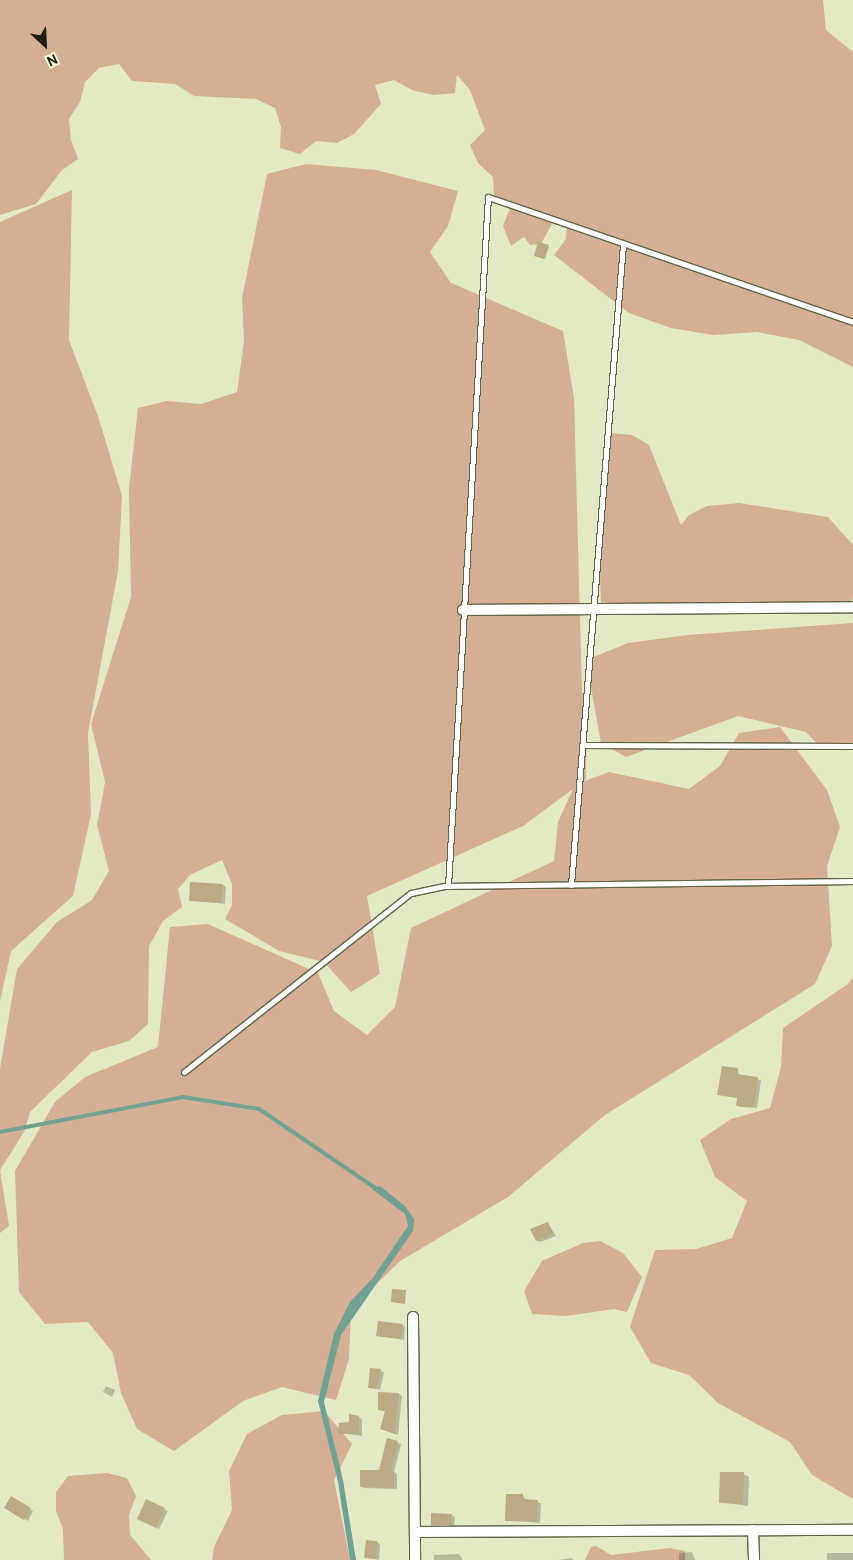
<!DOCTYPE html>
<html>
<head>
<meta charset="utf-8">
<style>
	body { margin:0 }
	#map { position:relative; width:853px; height:1560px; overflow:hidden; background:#e3e9c7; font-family:Overpass,sans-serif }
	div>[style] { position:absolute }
	.forest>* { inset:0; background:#d4af95 }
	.water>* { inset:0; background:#70a192 }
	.shadow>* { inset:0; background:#0003 }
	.stream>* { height:4px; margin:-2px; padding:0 2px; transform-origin:2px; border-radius:2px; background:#70a192 }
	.building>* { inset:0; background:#bcaa84 }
	.roads { filter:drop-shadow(1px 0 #606546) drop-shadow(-1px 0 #606546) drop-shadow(0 1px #606546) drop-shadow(0 -1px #606546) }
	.service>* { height:5px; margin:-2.5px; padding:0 2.5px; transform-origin:2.5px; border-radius:2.5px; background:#fff }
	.minor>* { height:10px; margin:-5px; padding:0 5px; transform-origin:5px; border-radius:5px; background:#fff }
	span { translate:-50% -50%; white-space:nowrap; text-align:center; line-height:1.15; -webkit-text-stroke:4.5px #f1f7d4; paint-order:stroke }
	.north { position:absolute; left:20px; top:20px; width:50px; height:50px; -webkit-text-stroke:4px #f1f7d4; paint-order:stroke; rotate:155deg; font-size:14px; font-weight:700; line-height:20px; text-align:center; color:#1c1e11 }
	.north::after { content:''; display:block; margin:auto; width:18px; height:22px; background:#1c1e11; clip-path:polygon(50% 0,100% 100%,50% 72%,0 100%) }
</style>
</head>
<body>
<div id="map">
	<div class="forest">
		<i style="clip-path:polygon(0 0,823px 0,826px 30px,853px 52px,853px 367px,799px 340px,757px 332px,713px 335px,671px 328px,629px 313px,554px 255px,566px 239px,567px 224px,553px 222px,541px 244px,530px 245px,524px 237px,511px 246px,503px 226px,510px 208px,494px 197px,493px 177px,478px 163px,470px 145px,485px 130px,470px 90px,457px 75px,455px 93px,433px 95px,412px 90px,394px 80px,375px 85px,381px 104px,354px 134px,337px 143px,316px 141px,300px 154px,280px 148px,281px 127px,275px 108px,256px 99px,194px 96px,175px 84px,132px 81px,119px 64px,99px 68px,85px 82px,80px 102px,69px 119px,71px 140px,78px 159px,62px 170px,36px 204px,0 215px)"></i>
		<i style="clip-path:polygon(306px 164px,376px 170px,458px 191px,448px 226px,430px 252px,451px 283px,563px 331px,574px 398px,582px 691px,587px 715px,586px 779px,579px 783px,609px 772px,689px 789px,720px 766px,739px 733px,780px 727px,827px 790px,840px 827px,827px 866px,832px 946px,815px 984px,605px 1115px,508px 1197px,400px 1261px,351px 1309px,349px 1359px,336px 1400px,282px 1387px,243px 1401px,174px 1451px,137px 1429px,121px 1393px,113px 1353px,88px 1322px,45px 1324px,19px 1292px,15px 1171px,55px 1102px,85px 1077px,158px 1047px,170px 927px,208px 924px,318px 973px,334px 1011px,367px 1035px,395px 1007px,411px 928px,554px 861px,558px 822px,573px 789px,523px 826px,367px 896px,380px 974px,351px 992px,324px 962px,279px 951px,225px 919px,232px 905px,232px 884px,222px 860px,190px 875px,178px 889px,182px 907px,163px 921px,149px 946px,148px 1024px,129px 1041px,92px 1052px,30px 1112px,24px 1132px,0 1170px,9px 1226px,0 1233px,0 1069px,17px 969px,57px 922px,92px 900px,109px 871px,97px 825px,105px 782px,91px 724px,131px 597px,129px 489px,138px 408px,167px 401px,201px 404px,237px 392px,244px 341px,242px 298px,267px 174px)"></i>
		<i style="clip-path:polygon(72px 190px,69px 340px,99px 419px,122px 496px,118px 571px,88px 733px,91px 814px,73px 896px,11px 951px,0 1001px,0 222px)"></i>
		<i style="clip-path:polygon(609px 433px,632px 435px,649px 445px,681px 525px,689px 515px,707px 506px,739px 503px,828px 517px,853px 545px,853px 596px,849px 606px,601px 606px,599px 543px)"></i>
		<i style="clip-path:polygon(853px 623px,853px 748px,821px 748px,806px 732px,738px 716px,626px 757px,601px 743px,586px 660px,628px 643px,687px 635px)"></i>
		<i style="clip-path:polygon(853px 977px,853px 1499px,812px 1475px,790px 1442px,718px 1403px,689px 1375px,651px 1363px,630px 1327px,655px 1250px,696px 1249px,732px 1238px,747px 1201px,715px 1177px,700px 1140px,731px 1119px,770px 1108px,781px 1067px,783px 1028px,848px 984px)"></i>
		<i style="clip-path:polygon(600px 1241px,623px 1253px,642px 1277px,627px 1312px,614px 1309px,566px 1316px,532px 1314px,524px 1291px,542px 1261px,583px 1243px)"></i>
		<i style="clip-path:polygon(324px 1411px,352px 1444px,334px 1480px,350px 1560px,212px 1560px,214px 1547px,232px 1510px,229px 1471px,247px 1434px,282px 1415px)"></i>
		<i style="clip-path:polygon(107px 1473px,127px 1478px,136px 1496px,129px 1515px,130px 1535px,151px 1560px,64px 1560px,63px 1529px,56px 1511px,56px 1492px,68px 1476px)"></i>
		<i style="clip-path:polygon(596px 1546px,611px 1555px,670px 1548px,685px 1551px,685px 1560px,585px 1560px,591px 1547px)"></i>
	</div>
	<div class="water">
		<i style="clip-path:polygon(380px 1186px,405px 1206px,414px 1219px,413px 1231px,341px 1335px,324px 1402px,343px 1480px,356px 1560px,350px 1560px,338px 1482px,318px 1401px,334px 1334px,350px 1302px,372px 1279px,408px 1226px,405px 1214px,372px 1189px)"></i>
	</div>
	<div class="shadow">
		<i style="clip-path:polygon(539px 243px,549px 247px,545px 259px,536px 256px)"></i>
		<i style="clip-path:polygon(223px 885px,226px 887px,225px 904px,190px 900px)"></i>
		<i style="clip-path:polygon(737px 1069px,740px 1076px,761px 1080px,757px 1108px,740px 1107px,737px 1105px,738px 1098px,719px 1094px)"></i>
		<i style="clip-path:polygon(548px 1223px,556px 1236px,540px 1242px,537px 1240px)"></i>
		<i style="clip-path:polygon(379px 1322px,405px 1326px,404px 1340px,378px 1336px)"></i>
		<i style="clip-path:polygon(371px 1370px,384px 1372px,380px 1390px,370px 1387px)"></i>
		<i style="clip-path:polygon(106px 1386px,115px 1390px,112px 1397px,103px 1392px)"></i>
		<i style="clip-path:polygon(399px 1394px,402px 1396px,398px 1435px,384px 1430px,386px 1412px,379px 1410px)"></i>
		<i style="clip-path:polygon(359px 1417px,362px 1419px,362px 1436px,339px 1433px)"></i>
		<i style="clip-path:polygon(388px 1440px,401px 1444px,394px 1472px,397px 1474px,397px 1489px,364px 1488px,361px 1486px,380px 1472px)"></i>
		<i style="clip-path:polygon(743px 1474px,749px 1477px,748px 1506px,720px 1502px)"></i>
		<i style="clip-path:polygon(507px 1495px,523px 1495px,526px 1501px,541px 1503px,540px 1523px,506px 1520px)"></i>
		<i style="clip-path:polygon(11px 1498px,33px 1511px,28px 1521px,5px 1507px)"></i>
		<i style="clip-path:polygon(147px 1501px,168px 1511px,159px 1529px,138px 1518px)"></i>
		<i style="clip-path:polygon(451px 1515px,455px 1517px,454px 1526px,432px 1524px)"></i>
		<i style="clip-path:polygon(377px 1542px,380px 1544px,379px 1560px,366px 1557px)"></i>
		<i style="clip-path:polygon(692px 1552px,695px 1560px,679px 1560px,679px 1553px)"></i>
		<i style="clip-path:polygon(827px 1553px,853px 1553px,853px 1560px,827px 1560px)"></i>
		<i style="clip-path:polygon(459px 1554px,463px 1560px,434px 1560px,434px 1555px)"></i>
		<i style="clip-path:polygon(571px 1558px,574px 1560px,559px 1560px)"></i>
	</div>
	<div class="stream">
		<i style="left:0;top:1132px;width:186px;rotate:-10.8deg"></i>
		<i style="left:183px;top:1097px;width:77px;rotate:9deg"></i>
		<i style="left:259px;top:1109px;width:144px;rotate:34.2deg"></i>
	</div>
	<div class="building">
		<i style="clip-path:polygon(538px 242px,549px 245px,544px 259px,534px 256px)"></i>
		<i style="clip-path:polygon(190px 882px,223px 884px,222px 903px,189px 901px)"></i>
		<i style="clip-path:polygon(722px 1066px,738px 1068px,737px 1074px,758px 1077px,754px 1107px,736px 1106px,737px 1098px,717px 1095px)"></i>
		<i style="clip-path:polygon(548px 1222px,553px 1234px,536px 1241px,530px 1229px)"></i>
		<i style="clip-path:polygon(392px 1289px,406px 1290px,405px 1304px,391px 1302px)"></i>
		<i style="clip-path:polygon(378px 1321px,403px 1324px,401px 1339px,376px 1336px)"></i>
		<i style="clip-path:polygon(370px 1368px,381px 1369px,377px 1389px,368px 1388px)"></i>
		<i style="clip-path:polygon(378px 1392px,399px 1393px,395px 1434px,380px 1429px,385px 1411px,378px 1410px)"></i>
		<i style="clip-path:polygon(349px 1414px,359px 1416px,359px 1434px,338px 1434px,339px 1423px,349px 1422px)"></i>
		<i style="clip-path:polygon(387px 1438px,398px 1441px,391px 1471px,394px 1471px,394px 1488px,360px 1487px,360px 1470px,379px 1470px)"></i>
		<i style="clip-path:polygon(720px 1472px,744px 1472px,743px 1504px,719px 1503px)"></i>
		<i style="clip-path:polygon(506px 1494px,523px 1494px,523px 1499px,538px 1500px,537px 1522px,505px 1521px)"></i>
		<i style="clip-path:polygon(11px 1496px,31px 1508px,24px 1520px,4px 1508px)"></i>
		<i style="clip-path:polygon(146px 1499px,165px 1508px,156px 1528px,137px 1519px)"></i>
		<i style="clip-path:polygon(431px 1513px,452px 1514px,451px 1525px,431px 1525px)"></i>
		<i style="clip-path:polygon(366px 1540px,377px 1541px,376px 1559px,364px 1558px)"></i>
	</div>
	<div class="roads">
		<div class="service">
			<i style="left:582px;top:745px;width:271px;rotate:0.2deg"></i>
			<i style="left:571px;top:885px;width:643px;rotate:-85.36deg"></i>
			<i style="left:448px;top:886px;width:690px;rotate:-86.68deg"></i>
			<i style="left:488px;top:197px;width:386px;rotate:18.9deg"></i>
			<i style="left:184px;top:1072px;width:289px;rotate:-38.3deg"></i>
			<i style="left:411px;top:893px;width:34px;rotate:-12deg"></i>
			<i style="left:444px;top:886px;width:409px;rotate:-0.7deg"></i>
		</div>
		<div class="minor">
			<i style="left:463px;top:610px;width:390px;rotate:-0.4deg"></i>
			<i style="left:413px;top:1317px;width:243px;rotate:89.5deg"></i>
			<i style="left:753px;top:1530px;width:30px;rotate:88deg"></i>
			<i style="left:416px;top:1532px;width:437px;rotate:-0.3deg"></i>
		</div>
	</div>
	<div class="north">N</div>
</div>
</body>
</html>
